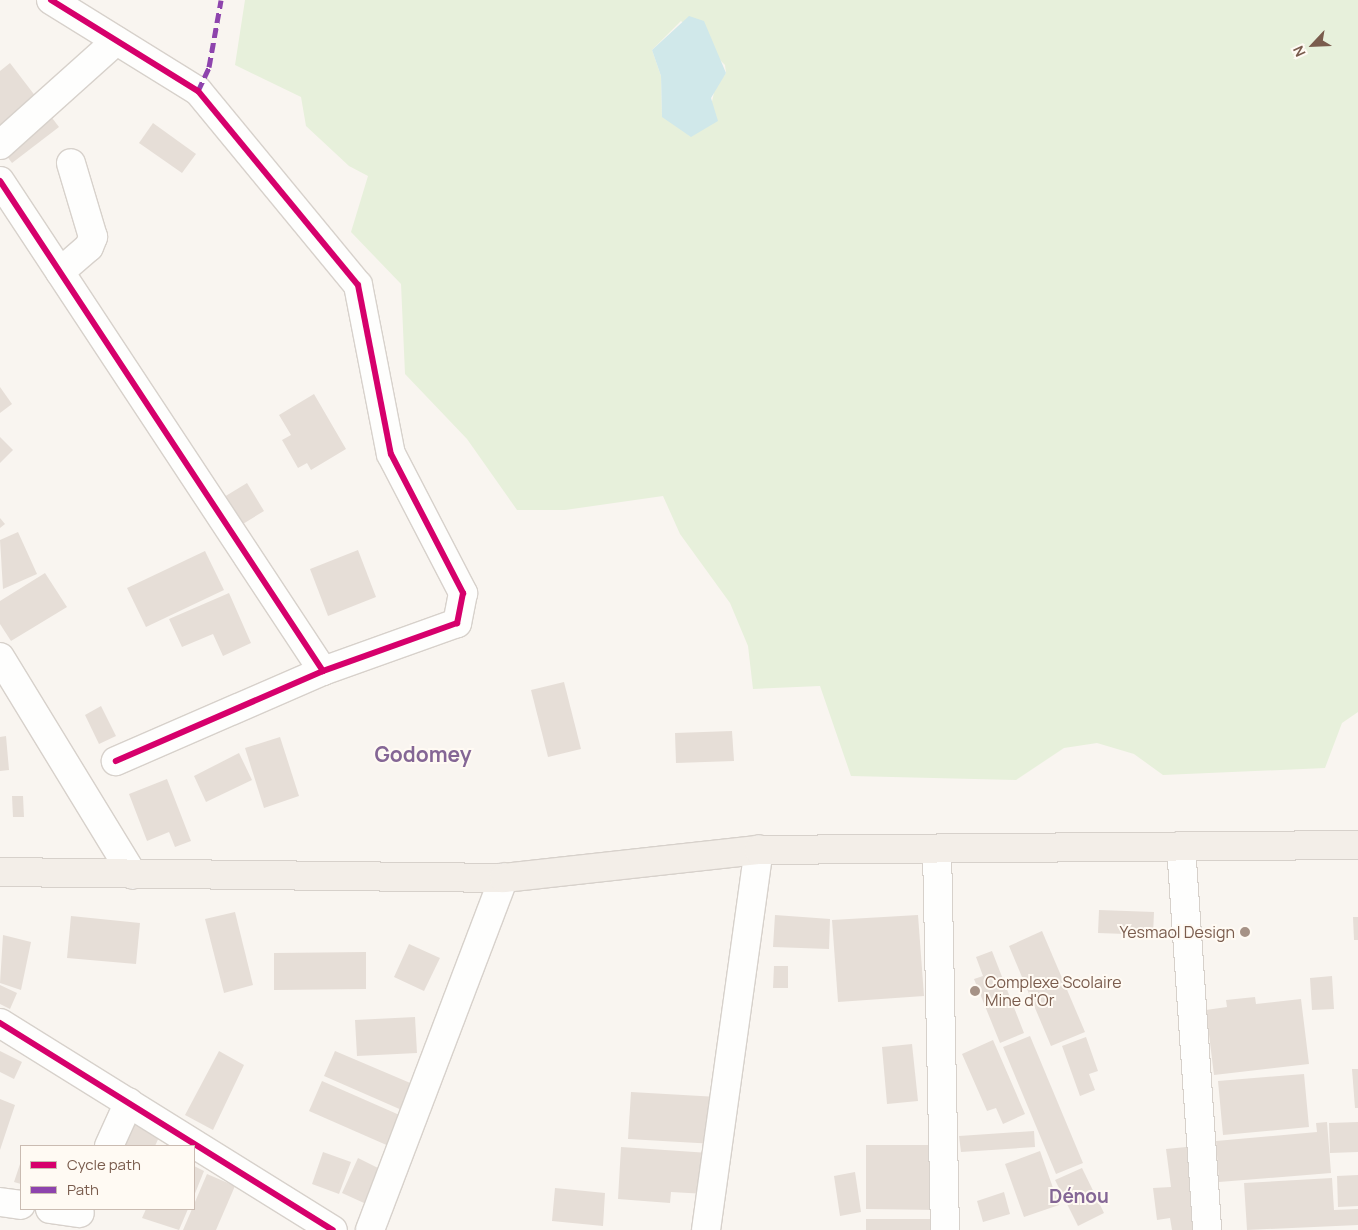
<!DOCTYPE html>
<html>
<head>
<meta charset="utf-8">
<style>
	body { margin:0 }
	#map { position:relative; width:1358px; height:1230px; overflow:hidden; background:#f9f5f0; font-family:Manrope,sans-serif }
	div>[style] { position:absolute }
	.green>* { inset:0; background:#e7f0db }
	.water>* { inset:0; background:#d0e8ea }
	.building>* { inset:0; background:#e6ded7 }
	.roads { filter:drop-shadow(1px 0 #d7d1cb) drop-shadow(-1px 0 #d7d1cb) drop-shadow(0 1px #d7d1cb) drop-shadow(0 -1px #d7d1cb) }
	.minor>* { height:28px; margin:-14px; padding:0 14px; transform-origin:14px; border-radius:14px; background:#fefefd }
	.major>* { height:28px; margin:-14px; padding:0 14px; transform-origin:14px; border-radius:14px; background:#f3eee8 }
	.quiet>* { height:5px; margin-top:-2.5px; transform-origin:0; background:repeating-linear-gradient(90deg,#8e44ad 0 10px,transparent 0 15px) }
	.cycleway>* { height:6px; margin:-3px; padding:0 3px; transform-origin:3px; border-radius:3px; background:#d6006c }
	.dots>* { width:14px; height:14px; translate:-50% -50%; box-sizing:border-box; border:2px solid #fffaf3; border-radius:50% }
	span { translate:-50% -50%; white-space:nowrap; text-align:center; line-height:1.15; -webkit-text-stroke:4px #fffaf3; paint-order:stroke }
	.poi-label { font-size:16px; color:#7a5c4d }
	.right { translate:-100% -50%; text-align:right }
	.left { translate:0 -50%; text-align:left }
	.quarter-label { font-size:19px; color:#846695; font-weight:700 }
	.district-label { font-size:21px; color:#846695; font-weight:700 }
	.legend { position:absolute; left:20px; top:1145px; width:175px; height:65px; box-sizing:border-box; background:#fffaf3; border:1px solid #cabbb1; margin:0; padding:6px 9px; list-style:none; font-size:15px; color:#7a5c4d }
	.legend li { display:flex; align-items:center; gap:10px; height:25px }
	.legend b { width:25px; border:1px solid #cabbb1 }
	.north { position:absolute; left:1288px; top:20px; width:50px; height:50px; -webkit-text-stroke:4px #fffaf3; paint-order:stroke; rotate:245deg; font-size:14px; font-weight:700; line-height:20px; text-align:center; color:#7a5c4d }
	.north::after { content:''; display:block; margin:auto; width:18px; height:22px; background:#7a5c4d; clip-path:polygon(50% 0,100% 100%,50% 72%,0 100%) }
</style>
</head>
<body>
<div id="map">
	<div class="green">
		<i style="clip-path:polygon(evenodd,245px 0,1358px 0,1358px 712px,1342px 723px,1325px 768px,1163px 775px,1134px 754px,1097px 743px,1064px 748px,1016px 780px,851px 776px,820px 686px,753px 689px,748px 646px,730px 603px,680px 534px,663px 496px,565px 510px,517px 510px,467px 439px,405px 374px,401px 284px,351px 232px,368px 176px,349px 166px,306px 126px,301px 97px,235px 65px,245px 0,681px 21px,725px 65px,726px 73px,715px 88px,711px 106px,662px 117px,661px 76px,652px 50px,681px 21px)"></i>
	</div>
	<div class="water">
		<i style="clip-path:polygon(689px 16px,704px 21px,726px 73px,711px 98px,718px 121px,691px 137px,662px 117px,661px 76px,652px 50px)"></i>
	</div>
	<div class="building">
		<i style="clip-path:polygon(10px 63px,59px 127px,12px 163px,0 147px,0 71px)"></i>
		<i style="clip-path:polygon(153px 123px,196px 154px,182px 173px,139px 143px)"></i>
		<i style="clip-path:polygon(0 387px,12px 404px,0 413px)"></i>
		<i style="clip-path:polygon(314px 394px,346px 449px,311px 470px,307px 463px,298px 468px,282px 440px,291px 435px,279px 415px)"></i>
		<i style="clip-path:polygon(0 437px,13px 450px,0 463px)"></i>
		<i style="clip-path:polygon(247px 483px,264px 511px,223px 536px,206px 508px)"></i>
		<i style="clip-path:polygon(0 518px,5px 524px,0 528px)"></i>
		<i style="clip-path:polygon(18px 532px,37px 574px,3px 589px,0 540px)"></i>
		<i style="clip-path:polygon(358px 550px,376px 597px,328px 616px,310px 569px)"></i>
		<i style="clip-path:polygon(205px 551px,224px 590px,146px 627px,127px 588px)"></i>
		<i style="clip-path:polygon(45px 573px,67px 607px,11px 641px,0 624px,0 601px)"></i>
		<i style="clip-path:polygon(229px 593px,251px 643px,223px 656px,213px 634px,182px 647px,169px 619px)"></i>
		<i style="clip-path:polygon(564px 682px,581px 749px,548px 757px,531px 690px)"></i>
		<i style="clip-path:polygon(101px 706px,116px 736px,99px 744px,85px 715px)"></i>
		<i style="clip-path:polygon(732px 731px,734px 761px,676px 763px,675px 733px)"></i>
		<i style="clip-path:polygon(6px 736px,9px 770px,0 771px,0 737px)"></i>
		<i style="clip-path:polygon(280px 737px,299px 796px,264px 808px,245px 748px)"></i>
		<i style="clip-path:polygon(239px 753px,252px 780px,206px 802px,194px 776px)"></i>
		<i style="clip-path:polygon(167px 779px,191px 841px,175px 847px,169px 832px,147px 841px,129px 794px)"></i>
		<i style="clip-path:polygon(12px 796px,23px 796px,24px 817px,13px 817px)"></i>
		<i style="clip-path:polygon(1099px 910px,1154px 912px,1153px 935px,1098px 933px)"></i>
		<i style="clip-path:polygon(235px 912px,253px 985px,224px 993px,205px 919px)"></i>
		<i style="clip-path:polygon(775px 915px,830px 919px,829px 949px,773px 947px)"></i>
		<i style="clip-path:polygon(918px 915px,924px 996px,838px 1002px,832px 920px)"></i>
		<i style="clip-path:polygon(71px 916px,140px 923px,136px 964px,67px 958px)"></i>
		<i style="clip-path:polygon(1353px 917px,1358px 917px,1358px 940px,1354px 940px)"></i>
		<i style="clip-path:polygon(1042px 931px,1085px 1032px,1051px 1046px,1009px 946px)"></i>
		<i style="clip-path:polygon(3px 935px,31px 942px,21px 990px,0 983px)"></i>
		<i style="clip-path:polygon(409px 944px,440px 958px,424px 991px,394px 977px)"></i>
		<i style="clip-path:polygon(992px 951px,1024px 1033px,1000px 1043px,974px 979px,983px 976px,976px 957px)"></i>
		<i style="clip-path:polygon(366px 952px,366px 989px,274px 990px,274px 953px)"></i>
		<i style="clip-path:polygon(774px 966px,788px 966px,788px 988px,773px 988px)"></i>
		<i style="clip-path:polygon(1332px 976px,1334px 1009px,1312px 1010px,1310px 978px)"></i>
		<i style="clip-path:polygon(0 985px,17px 993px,10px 1009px,0 1004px)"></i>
		<i style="clip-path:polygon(1255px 997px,1256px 1004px,1301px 999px,1309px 1064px,1214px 1075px,1206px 1010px,1227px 1007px,1226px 1000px)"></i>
		<i style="clip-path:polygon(415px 1017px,417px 1053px,357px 1056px,355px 1020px)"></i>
		<i style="clip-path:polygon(1030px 1036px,1083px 1163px,1056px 1174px,1003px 1047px)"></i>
		<i style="clip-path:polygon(1086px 1037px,1098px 1071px,1089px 1074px,1095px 1090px,1080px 1096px,1062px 1046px)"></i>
		<i style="clip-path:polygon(993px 1040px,1025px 1114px,1003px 1124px,996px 1108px,987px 1111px,962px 1054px)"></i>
		<i style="clip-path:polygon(912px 1044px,918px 1101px,887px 1104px,882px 1047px)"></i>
		<i style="clip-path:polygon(0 1051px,22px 1062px,14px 1079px,0 1072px)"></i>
		<i style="clip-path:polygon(219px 1051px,244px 1065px,213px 1130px,185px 1115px)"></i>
		<i style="clip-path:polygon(335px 1051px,415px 1085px,404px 1111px,324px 1076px)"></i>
		<i style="clip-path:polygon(1352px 1069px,1358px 1069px,1358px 1108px,1355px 1108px)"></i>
		<i style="clip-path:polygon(1304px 1074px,1309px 1127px,1223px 1135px,1218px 1081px)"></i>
		<i style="clip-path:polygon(322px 1081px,404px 1117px,391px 1147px,309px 1111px)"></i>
		<i style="clip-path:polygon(631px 1092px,718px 1097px,715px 1144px,628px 1139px)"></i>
		<i style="clip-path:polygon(0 1099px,15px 1105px,0 1150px)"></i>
		<i style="clip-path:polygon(133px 1122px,160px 1135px,155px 1146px,123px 1146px)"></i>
		<i style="clip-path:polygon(1327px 1122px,1331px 1173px,1219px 1182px,1216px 1141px,1317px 1132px,1316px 1123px)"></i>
		<i style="clip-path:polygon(1358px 1122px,1358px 1152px,1330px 1153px,1329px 1123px)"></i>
		<i style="clip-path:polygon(1034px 1131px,1035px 1147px,961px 1152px,959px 1136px)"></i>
		<i style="clip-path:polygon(866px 1145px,938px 1145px,938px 1210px,866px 1209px)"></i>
		<i style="clip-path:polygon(1196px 1146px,1203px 1230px,1172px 1230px,1170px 1218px,1157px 1220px,1153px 1188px,1171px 1187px,1166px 1149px)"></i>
		<i style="clip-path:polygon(621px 1147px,709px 1153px,706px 1194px,671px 1192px,670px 1203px,618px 1199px)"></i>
		<i style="clip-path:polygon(1040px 1151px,1059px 1205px,1024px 1217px,1005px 1164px)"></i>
		<i style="clip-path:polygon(323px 1152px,351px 1162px,339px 1194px,312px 1184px)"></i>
		<i style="clip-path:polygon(358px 1158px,380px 1169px,364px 1203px,342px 1193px)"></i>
		<i style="clip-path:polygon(21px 1161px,21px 1184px,14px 1182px)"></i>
		<i style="clip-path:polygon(194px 1166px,204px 1171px,194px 1196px)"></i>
		<i style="clip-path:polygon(1082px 1168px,1104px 1213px,1078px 1226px,1055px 1180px)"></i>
		<i style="clip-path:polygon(855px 1172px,861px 1212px,840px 1216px,834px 1176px)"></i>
		<i style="clip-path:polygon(207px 1174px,235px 1186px,216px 1230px,183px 1230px)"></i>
		<i style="clip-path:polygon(1358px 1175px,1358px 1206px,1338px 1207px,1337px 1176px)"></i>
		<i style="clip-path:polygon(1332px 1178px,1334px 1210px,1358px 1209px,1358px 1225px,1247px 1230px,1244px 1183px)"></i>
		<i style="clip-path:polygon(555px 1188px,605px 1193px,603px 1226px,552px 1221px)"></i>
		<i style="clip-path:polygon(1004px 1192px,1010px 1214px,983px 1222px,977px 1201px)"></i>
		<i style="clip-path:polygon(146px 1209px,188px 1209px,179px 1230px,142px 1218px)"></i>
		<i style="clip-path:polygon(866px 1219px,935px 1219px,935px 1230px,866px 1230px)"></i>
	</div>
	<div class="roads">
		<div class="minor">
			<i style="left:51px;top:0;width:173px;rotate:31.8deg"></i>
			<i style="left:198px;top:91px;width:251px;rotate:50.5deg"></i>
			<i style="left:358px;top:285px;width:172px;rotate:79deg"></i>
			<i style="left:391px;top:454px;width:157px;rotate:62.6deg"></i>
			<i style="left:463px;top:593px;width:31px;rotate:101deg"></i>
			<i style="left:457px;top:623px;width:142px;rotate:160.3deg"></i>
			<i style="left:323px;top:671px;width:226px;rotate:156.5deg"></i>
			<i style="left:0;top:145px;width:156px;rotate:-41.9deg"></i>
			<i style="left:0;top:181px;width:587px;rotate:56.61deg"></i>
			<i style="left:60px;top:272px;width:38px;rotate:-41deg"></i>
			<i style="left:89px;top:247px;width:11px;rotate:-68deg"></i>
			<i style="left:93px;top:237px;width:77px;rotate:-106.6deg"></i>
			<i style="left:0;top:657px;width:255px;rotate:58.6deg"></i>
			<i style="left:1181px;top:846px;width:385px;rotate:86.1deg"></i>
			<i style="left:937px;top:850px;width:380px;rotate:88.8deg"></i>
			<i style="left:0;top:1023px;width:392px;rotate:31.9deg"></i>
			<i style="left:109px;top:1146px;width:48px;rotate:-65.6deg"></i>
			<i style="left:0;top:1202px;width:21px;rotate:8deg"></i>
			<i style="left:50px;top:1209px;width:30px;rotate:8deg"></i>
			<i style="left:370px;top:1230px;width:377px;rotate:-69.2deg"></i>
			<i style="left:706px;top:1230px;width:384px;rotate:-82.1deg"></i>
		</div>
		<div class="major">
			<i style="left:0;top:872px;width:504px;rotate:0.68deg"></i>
			<i style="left:504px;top:878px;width:257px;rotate:-6.3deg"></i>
			<i style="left:759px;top:850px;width:599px;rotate:-0.48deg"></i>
		</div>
	</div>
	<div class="quiet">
		<i style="left:198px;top:91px;width:26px;rotate:-65deg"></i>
		<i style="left:209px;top:67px;width:68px;rotate:-79.8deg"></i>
	</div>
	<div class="cycleway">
		<i style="left:51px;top:0;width:173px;rotate:31.8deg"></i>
		<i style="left:198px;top:91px;width:251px;rotate:50.5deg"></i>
		<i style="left:358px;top:285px;width:172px;rotate:79deg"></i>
		<i style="left:391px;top:454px;width:157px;rotate:62.6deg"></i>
		<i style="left:463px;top:593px;width:31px;rotate:101deg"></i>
		<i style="left:457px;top:623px;width:142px;rotate:160.3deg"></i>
		<i style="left:323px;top:671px;width:226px;rotate:156.5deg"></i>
		<i style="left:0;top:181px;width:587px;rotate:56.61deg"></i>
		<i style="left:0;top:1023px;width:392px;rotate:31.9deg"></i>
	</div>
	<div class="dots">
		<i style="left:1245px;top:932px;background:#a69286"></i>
		<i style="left:975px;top:991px;background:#a69286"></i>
	</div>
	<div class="poi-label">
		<span class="right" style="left:1235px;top:932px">Yesmaol Design</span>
		<span class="left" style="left:985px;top:991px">Complexe Scolaire<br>Mine d'Or</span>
	</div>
	<div class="quarter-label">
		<span style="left:1079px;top:1197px">Dénou</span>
	</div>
	<div class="district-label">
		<span style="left:423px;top:754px">Godomey</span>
	</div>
	<ul class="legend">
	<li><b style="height:6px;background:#d6006c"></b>Cycle path</li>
	<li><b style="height:6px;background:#8e44ad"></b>Path</li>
	</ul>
	<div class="north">N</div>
</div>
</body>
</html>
